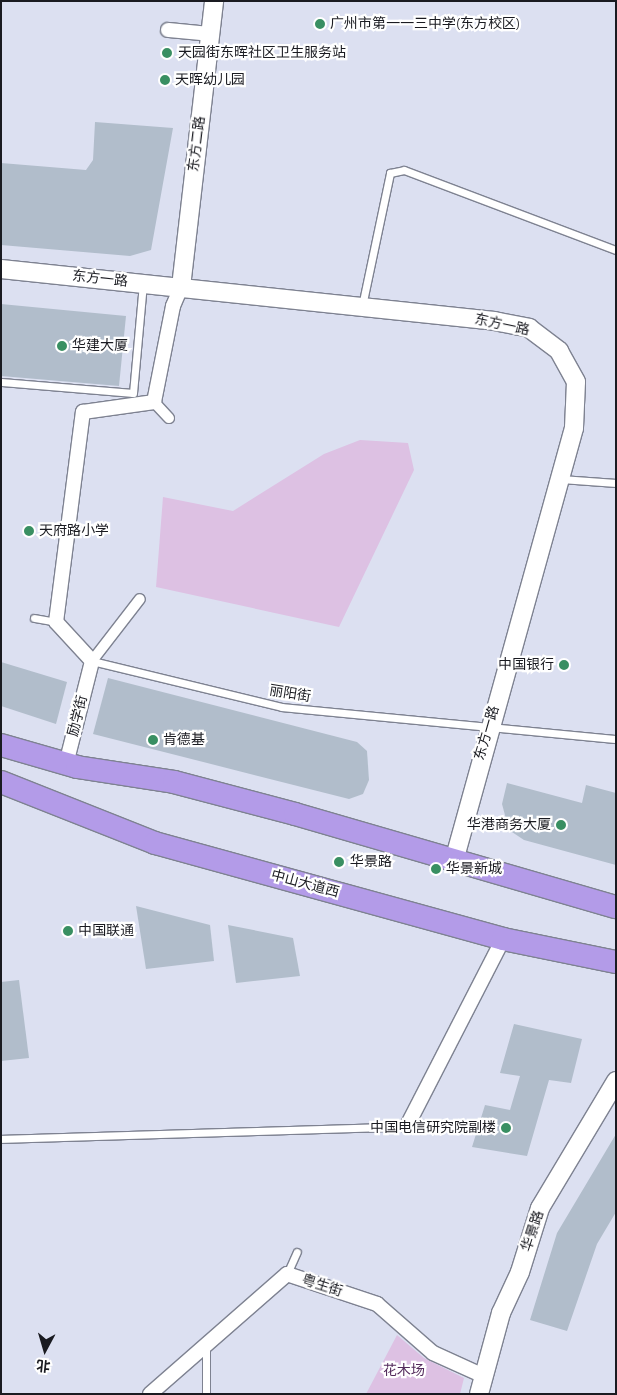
<!DOCTYPE html>
<html>
<head>
<meta charset="utf-8">
<style>
	body { margin:0 }
	#map { position:relative; width:617px; height:1395px; overflow:hidden; background:#dce0f1; font-family:"Alegreya Sans","Noto Sans SC",sans-serif }
	div>[style] { position:absolute }
	.green>* { inset:0; background:#ddc1e3 }
	.building>* { inset:0; background:#b1bdcb }
	.roads { filter:drop-shadow(1px 0 #7e8291) drop-shadow(-1px 0 #7e8291) drop-shadow(0 1px #7e8291) drop-shadow(0 -1px #7e8291) }
	.service>* { height:7px; margin:-3.5px; padding:0 3.5px; transform-origin:3.5px; border-radius:3.5px; background:#fff }
	.pedestrian>* { height:10px; margin:-5px; padding:0 5px; transform-origin:5px; border-radius:5px; background:#fff }
	.minor>* { height:14px; margin:-7px; padding:0 7px; transform-origin:7px; border-radius:7px; background:#fff }
	.tertiary>* { height:18px; margin:-9px; padding:0 9px; transform-origin:9px; border-radius:9px; background:#fff }
	.trunk>* { height:22px; margin:-11px; padding:0 11px; transform-origin:11px; border-radius:11px; background:#b39be8 }
	.dots>* { width:14px; height:14px; translate:-50% -50%; box-sizing:border-box; border:2px solid #fff; border-radius:50% }
	span { translate:-50% -50%; white-space:nowrap; text-align:center; line-height:1.15; -webkit-text-stroke:4.5px #fff; paint-order:stroke }
	.poi-label { font-size:14px; color:#1a1b21 }
	.left { translate:0 -50%; text-align:left }
	.right { translate:-100% -50%; text-align:right }
	.street-label { font-size:14px; color:#1a1b21 }
	.park-label { font-size:14px; color:#522a5b }
	.frame { position:absolute; inset:0; border:2px solid #1a1b21; pointer-events:none }
	.north { position:absolute; left:20px; top:1325px; width:50px; height:50px; -webkit-text-stroke:4px #fff; paint-order:stroke; rotate:186deg; font-size:14px; font-weight:700; line-height:20px; text-align:center; color:#1a1b21 }
	.north::after { content:''; display:block; margin:auto; width:18px; height:22px; background:#1a1b21; clip-path:polygon(50% 0,100% 100%,50% 72%,0 100%) }
</style>
</head>
<body>
<div id="map">
	<div class="green">
		<i style="clip-path:polygon(360px 440px,408px 443px,414px 470px,339px 627px,156px 587px,163px 497px,233px 511px,324px 454px)"></i>
		<i style="clip-path:polygon(397px 1335px,424px 1358px,464px 1378px,460px 1394px,366px 1394px)"></i>
	</div>
	<div class="building">
		<i style="clip-path:polygon(95px 122px,173px 128px,151px 250px,130px 256px,1px 245px,1px 163px,86px 170px,93px 160px)"></i>
		<i style="clip-path:polygon(1px 304px,126px 316px,119px 386px,1px 376px)"></i>
		<i style="clip-path:polygon(1px 662px,67px 682px,56px 724px,1px 706px)"></i>
		<i style="clip-path:polygon(108px 678px,357px 742px,367px 751px,369px 780px,363px 794px,349px 799px,93px 734px)"></i>
		<i style="clip-path:polygon(507px 783px,582px 803px,586px 785px,616px 793px,616px 865px,524px 840px,509px 830px,502px 804px)"></i>
		<i style="clip-path:polygon(136px 906px,210px 925px,214px 961px,146px 969px)"></i>
		<i style="clip-path:polygon(228px 925px,293px 938px,300px 976px,236px 983px)"></i>
		<i style="clip-path:polygon(19px 980px,29px 1058px,1px 1061px,1px 982px)"></i>
		<i style="clip-path:polygon(514px 1024px,582px 1039px,571px 1083px,549px 1080px,527px 1156px,472px 1147px,485px 1105px,510px 1110px,520px 1076px,500px 1073px)"></i>
		<i style="clip-path:polygon(616px 1134px,616px 1212px,597px 1244px,567px 1331px,530px 1320px,557px 1233px)"></i>
	</div>
	<div class="roads">
		<div class="service">
			<i style="left:362px;top:306px;width:136px;rotate:-78.1deg"></i>
			<i style="left:390px;top:173px;width:14px;rotate:-12deg"></i>
			<i style="left:404px;top:170px;width:227px;rotate:20.7deg"></i>
			<i style="left:1px;top:382px;width:132px;rotate:4.8deg"></i>
			<i style="left:133px;top:393px;width:109px;rotate:-84.8deg"></i>
			<i style="left:561px;top:479px;width:55px;rotate:4.2deg"></i>
			<i style="left:34px;top:618px;width:22px;rotate:10deg"></i>
			<i style="left:92px;top:661px;width:195px;rotate:13.6deg"></i>
			<i style="left:282px;top:707px;width:336px;rotate:5.5deg"></i>
			<i style="left:1px;top:1139px;width:406px;rotate:-1.8deg"></i>
			<i style="left:287px;top:1274px;width:24px;rotate:-66deg"></i>
			<i style="left:206px;top:1394px;width:47px;rotate:-90deg"></i>
		</div>
		<div class="pedestrian">
			<i style="left:154px;top:402px;width:22px;rotate:47deg"></i>
			<i style="left:92px;top:661px;width:78px;rotate:-52.3deg"></i>
		</div>
		<div class="minor">
			<i style="left:168px;top:30px;width:42px;rotate:5.4deg"></i>
			<i style="left:66px;top:764px;width:106px;rotate:-75.8deg"></i>
			<i style="left:92px;top:661px;width:53px;rotate:-132.7deg"></i>
			<i style="left:56px;top:622px;width:212px;rotate:-82.7deg"></i>
			<i style="left:83px;top:412px;width:72px;rotate:-8deg"></i>
			<i style="left:154px;top:402px;width:98px;rotate:-78.8deg"></i>
			<i style="left:173px;top:306px;width:21px;rotate:-67deg"></i>
			<i style="left:407px;top:1126px;width:210px;rotate:-62.8deg"></i>
			<i style="left:150px;top:1394px;width:182px;rotate:-41.2deg"></i>
			<i style="left:287px;top:1274px;width:95px;rotate:18.4deg"></i>
			<i style="left:377px;top:1304px;width:74px;rotate:41.2deg"></i>
			<i style="left:433px;top:1353px;width:56px;rotate:24.3deg"></i>
		</div>
		<div class="tertiary">
			<i style="left:1px;top:269px;width:496px;rotate:6deg"></i>
			<i style="left:494px;top:321px;width:36px;rotate:11deg"></i>
			<i style="left:529px;top:328px;width:38px;rotate:37deg"></i>
			<i style="left:559px;top:351px;width:35px;rotate:61deg"></i>
			<i style="left:576px;top:382px;width:46px;rotate:92.5deg"></i>
			<i style="left:574px;top:428px;width:446px;rotate:105.5deg"></i>
			<i style="left:181px;top:287px;width:288px;rotate:-83.4deg"></i>
			<i style="left:479px;top:1394px;width:84px;rotate:-74.8deg"></i>
			<i style="left:501px;top:1313px;width:45px;rotate:-65.1deg"></i>
			<i style="left:520px;top:1272px;width:67px;rotate:-72.6deg"></i>
			<i style="left:540px;top:1208px;width:148px;rotate:-59.1deg"></i>
		</div>
		<div class="trunk">
			<i style="left:1px;top:745px;width:79px;rotate:16.1deg"></i>
			<i style="left:77px;top:767px;width:98px;rotate:8.8deg"></i>
			<i style="left:174px;top:782px;width:125px;rotate:14.8deg"></i>
			<i style="left:295px;top:814px;width:334px;rotate:16.2deg"></i>
			<i style="left:1px;top:782px;width:166px;rotate:21.6deg"></i>
			<i style="left:155px;top:843px;width:361px;rotate:15.4deg"></i>
			<i style="left:503px;top:939px;width:115px;rotate:11.5deg"></i>
		</div>
	</div>
	<div class="dots">
		<i style="left:320px;top:24px;background:#398f62"></i>
		<i style="left:167px;top:53px;background:#398f62"></i>
		<i style="left:165px;top:80px;background:#398f62"></i>
		<i style="left:62px;top:346px;background:#398f62"></i>
		<i style="left:29px;top:531px;background:#398f62"></i>
		<i style="left:564px;top:665px;background:#398f62"></i>
		<i style="left:153px;top:740px;background:#398f62"></i>
		<i style="left:561px;top:825px;background:#398f62"></i>
		<i style="left:339px;top:862px;background:#398f62"></i>
		<i style="left:436px;top:869px;background:#398f62"></i>
		<i style="left:68px;top:931px;background:#398f62"></i>
		<i style="left:506px;top:1128px;background:#398f62"></i>
	</div>
	<div class="poi-label">
		<span class="left" style="left:330px;top:24px">广州市第一一三中学(东方校区)</span>
		<span class="left" style="left:178px;top:53px">天园街东晖社区卫生服务站</span>
		<span class="left" style="left:175px;top:80px">天晖幼儿园</span>
		<span class="left" style="left:72px;top:346px">华建大厦</span>
		<span class="left" style="left:39px;top:531px">天府路小学</span>
		<span class="right" style="left:554px;top:665px">中国银行</span>
		<span class="left" style="left:163px;top:740px">肯德基</span>
		<span class="right" style="left:551px;top:825px">华港商务大厦</span>
		<span class="left" style="left:350px;top:862px">华景路</span>
		<span class="left" style="left:446px;top:869px">华景新城</span>
		<span class="left" style="left:78px;top:931px">中国联通</span>
		<span class="right" style="left:496px;top:1128px">中国电信研究院副楼</span>
	</div>
	<div class="street-label">
		<span style="left:197px;top:144px;rotate:-83deg">东方二路</span>
		<span style="left:100px;top:279px;rotate:6deg">东方一路</span>
		<span style="left:502px;top:325px;rotate:12deg">东方一路</span>
		<span style="left:290px;top:694px;rotate:9deg">丽阳街</span>
		<span style="left:78px;top:716px;rotate:-76deg">励学街</span>
		<span style="left:487px;top:733px;rotate:-74deg">东方一路</span>
		<span style="left:305px;top:884px;rotate:15deg">中山大道西</span>
		<span style="left:533px;top:1231px;rotate:-72deg">华景路</span>
		<span style="left:322px;top:1286px;rotate:18deg">粤生街</span>
	</div>
	<div class="park-label">
		<span style="left:404px;top:1371px">花木场</span>
	</div>
	<div class="frame"></div>
	<div class="north">北</div>
</div>
</body>
</html>
